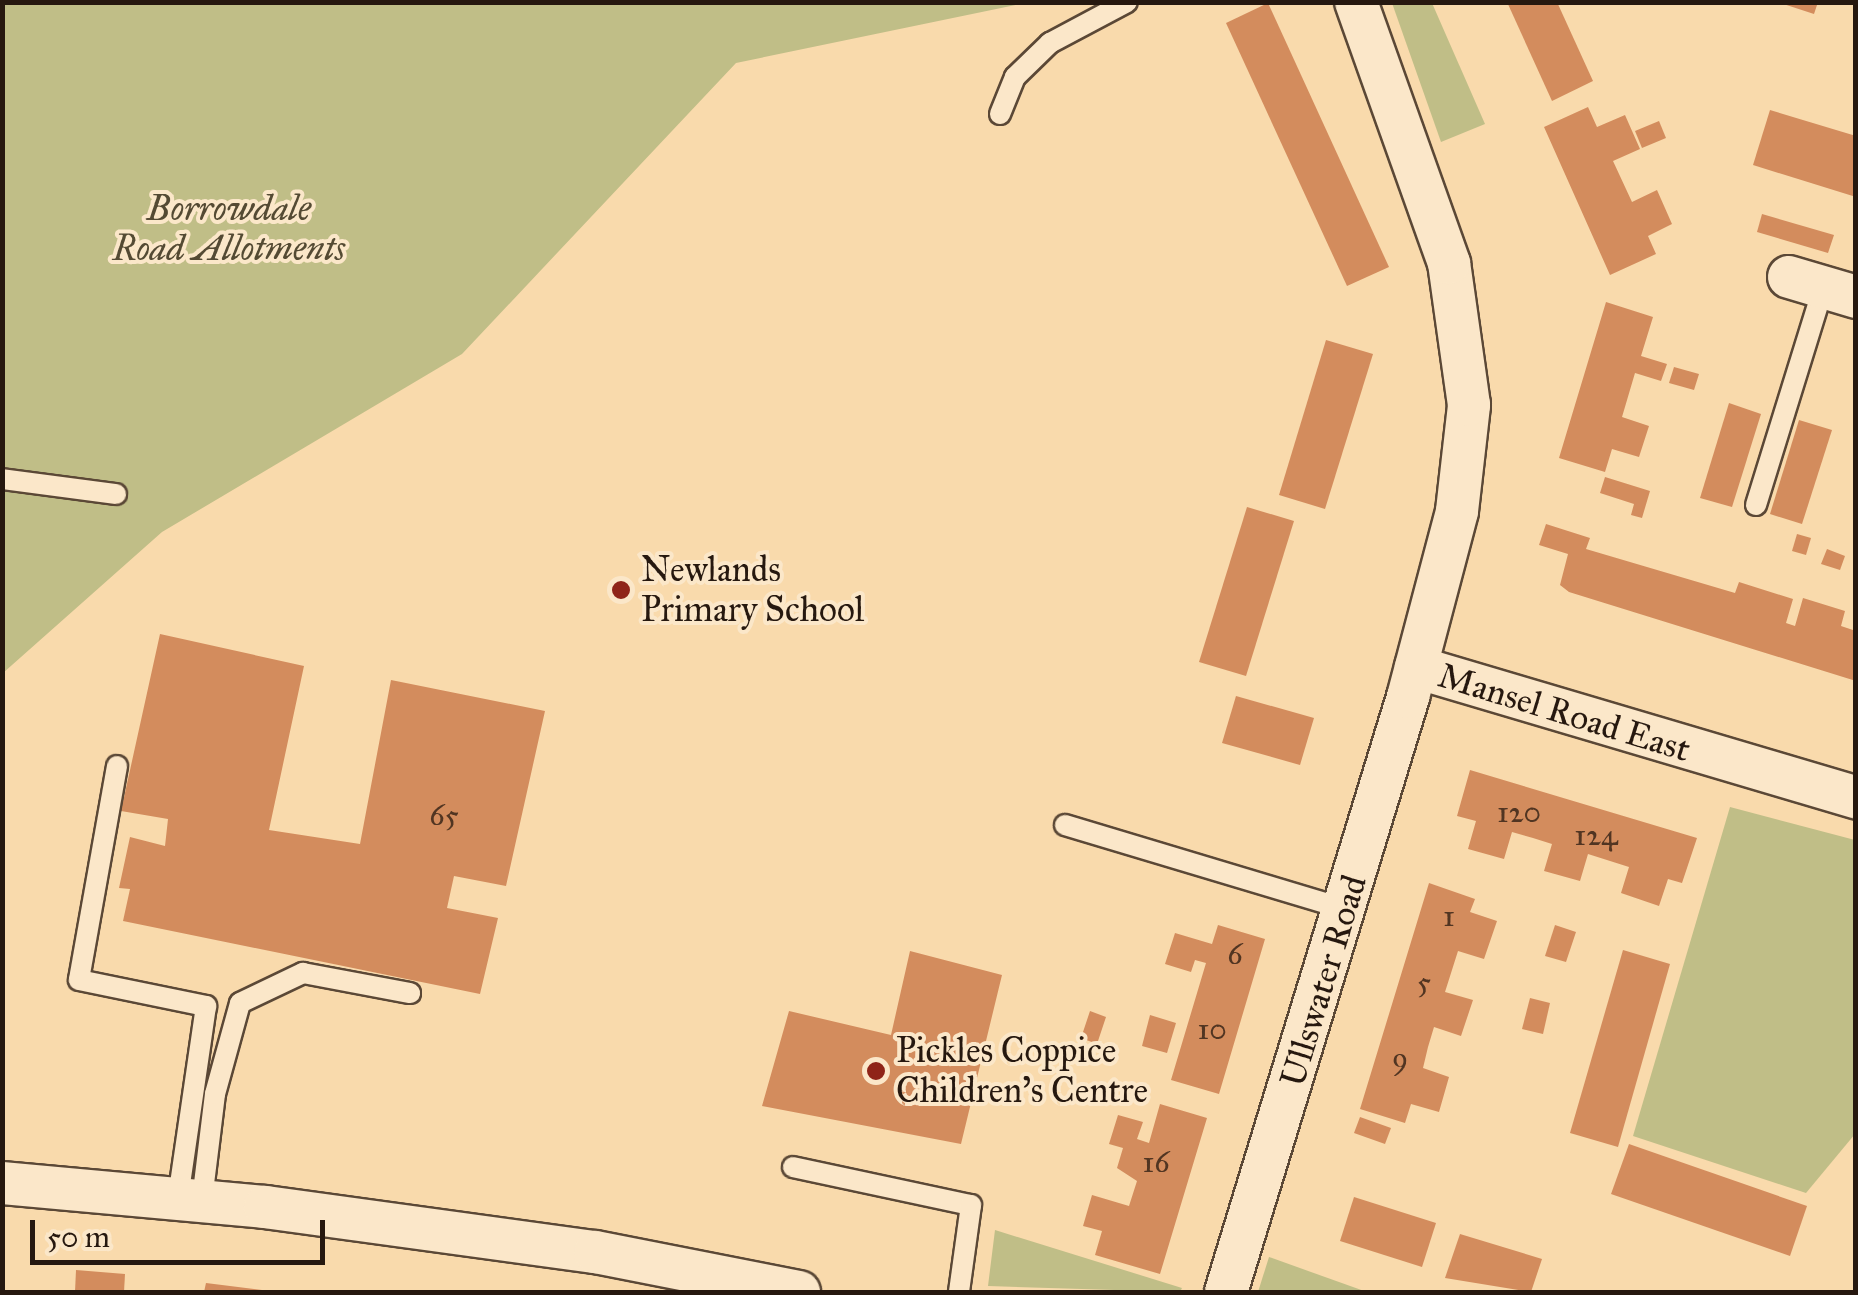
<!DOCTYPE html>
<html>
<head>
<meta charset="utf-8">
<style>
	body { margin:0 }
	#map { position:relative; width:1858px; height:1295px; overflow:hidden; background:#f9daac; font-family:"IM FELL Great Primer",serif }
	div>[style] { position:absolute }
	.green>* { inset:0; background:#c0be87 }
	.building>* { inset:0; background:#d38c5d }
	.roads { filter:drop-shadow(2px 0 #5b4836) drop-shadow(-2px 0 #5b4836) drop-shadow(0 2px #5b4836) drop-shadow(0 -2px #5b4836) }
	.lane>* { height:20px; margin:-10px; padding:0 10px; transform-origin:10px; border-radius:10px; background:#fbe7c9 }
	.street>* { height:42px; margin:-21px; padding:0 21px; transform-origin:21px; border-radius:21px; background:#fbe7c9 }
	.dots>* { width:28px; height:28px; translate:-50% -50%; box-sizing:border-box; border:5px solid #fbe7c9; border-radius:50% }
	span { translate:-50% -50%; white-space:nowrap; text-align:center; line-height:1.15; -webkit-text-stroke:8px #fbe7c9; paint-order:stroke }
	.number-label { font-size:30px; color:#513522 }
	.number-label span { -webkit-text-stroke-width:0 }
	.park-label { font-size:35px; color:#544a33; font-style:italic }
	.poi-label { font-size:35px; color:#26180f }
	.left { translate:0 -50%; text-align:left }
	.street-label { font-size:35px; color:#26180f }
	.frame { position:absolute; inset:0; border:5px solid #26180f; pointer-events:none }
	.scale { position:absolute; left:30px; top:1220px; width:295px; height:45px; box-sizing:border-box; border:5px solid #26180f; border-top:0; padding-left:12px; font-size:30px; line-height:35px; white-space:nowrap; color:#26180f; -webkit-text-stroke:8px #fbe7c9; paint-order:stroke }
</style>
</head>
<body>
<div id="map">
	<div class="green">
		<i style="clip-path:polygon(3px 3px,1025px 3px,736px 63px,462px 354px,162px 532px,3px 673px)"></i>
		<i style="clip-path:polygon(1392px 3px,1432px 3px,1485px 124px,1441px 142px)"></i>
		<i style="clip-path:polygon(1730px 807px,1855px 840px,1855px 1134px,1806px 1193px,1633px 1136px)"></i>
		<i style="clip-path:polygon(995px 1230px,1182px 1288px,1180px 1292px,988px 1286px)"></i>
		<i style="clip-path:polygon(1269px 1257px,1367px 1292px,1258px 1292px)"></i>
	</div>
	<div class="building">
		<i style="clip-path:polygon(1507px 2px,1557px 2px,1593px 81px,1552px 101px)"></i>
		<i style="clip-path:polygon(1777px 2px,1818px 2px,1814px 14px)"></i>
		<i style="clip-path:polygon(1268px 3px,1389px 267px,1347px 286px,1226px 23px)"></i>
		<i style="clip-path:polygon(1588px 107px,1597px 127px,1625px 115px,1640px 149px,1613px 161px,1632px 202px,1657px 190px,1672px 224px,1648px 236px,1656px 254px,1610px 275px,1544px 127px)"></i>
		<i style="clip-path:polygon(1770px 110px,1856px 136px,1856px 197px,1753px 165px)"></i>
		<i style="clip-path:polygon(1659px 121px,1666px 138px,1642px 148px,1635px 131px)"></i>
		<i style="clip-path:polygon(1762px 214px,1834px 235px,1828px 253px,1757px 232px)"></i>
		<i style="clip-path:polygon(1606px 302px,1653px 317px,1641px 356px,1667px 364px,1661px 381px,1635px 373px,1622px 417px,1649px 426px,1639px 457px,1612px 449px,1605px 472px,1559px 458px)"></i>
		<i style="clip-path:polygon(1326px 340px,1373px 354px,1325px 509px,1279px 495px)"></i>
		<i style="clip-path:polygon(1674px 367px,1699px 374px,1694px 390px,1669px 383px)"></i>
		<i style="clip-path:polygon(1729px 403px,1761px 414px,1732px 507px,1700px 498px)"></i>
		<i style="clip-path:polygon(1799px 420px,1832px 430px,1802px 524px,1770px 514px)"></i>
		<i style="clip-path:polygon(1605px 477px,1650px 491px,1642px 518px,1631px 515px,1634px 504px,1600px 493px)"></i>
		<i style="clip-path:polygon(1247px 507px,1294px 521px,1246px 676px,1199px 662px)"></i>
		<i style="clip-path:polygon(1546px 524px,1590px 538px,1586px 549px,1735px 593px,1739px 582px,1793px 599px,1786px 623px,1795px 626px,1803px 598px,1845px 611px,1841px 626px,1856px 631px,1856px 681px,1569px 592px,1560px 585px,1568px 554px,1539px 545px)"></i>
		<i style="clip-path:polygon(1797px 534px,1811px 538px,1806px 555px,1792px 551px)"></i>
		<i style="clip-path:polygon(1827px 549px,1845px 556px,1840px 570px,1821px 564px)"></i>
		<i style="clip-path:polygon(160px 634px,304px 666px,269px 830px,360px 844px,391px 680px,545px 711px,506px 886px,454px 876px,447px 908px,498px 918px,480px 994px,123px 921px,130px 889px,119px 888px,130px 837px,165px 846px,168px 819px,121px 811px)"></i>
		<i style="clip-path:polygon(1236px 696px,1314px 718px,1300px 765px,1222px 743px)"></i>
		<i style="clip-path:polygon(1470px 770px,1697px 838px,1682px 883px,1668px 879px,1659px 906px,1621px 893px,1629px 867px,1588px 854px,1580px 881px,1544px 871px,1552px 844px,1533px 838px,1512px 832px,1504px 859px,1468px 849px,1476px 821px,1457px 816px)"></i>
		<i style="clip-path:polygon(1429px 883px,1475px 899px,1470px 912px,1497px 921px,1484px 959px,1458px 951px,1445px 992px,1473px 1000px,1461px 1036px,1434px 1027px,1428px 1047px,1423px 1068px,1449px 1077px,1439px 1112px,1411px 1104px,1405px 1123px,1360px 1109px)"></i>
		<i style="clip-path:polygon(1218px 925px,1265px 939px,1219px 1094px,1171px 1080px,1206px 963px,1195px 960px,1191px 972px,1165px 964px,1175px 933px,1212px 944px)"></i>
		<i style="clip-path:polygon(1555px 925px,1576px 932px,1566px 962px,1545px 956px)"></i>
		<i style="clip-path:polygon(1623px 950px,1670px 964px,1618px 1147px,1570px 1133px)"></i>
		<i style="clip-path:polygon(910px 951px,1002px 975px,961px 1144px,762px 1106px,789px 1011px,891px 1035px)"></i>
		<i style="clip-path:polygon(1530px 998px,1550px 1003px,1543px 1034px,1522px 1029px)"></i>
		<i style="clip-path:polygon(1090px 1011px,1106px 1017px,1097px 1044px,1081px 1038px)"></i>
		<i style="clip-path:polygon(1150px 1015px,1176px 1023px,1167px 1053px,1142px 1046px)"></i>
		<i style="clip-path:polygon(1160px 1104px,1207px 1118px,1160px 1274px,1095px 1255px,1102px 1231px,1083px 1226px,1092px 1195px,1129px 1206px,1137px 1181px,1117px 1168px,1123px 1148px,1109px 1144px,1118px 1115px,1143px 1122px,1137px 1139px,1149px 1143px)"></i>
		<i style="clip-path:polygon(1360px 1117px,1391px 1128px,1385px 1144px,1354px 1133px)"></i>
		<i style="clip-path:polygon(1629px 1144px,1807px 1206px,1790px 1256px,1611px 1194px)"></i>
		<i style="clip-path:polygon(1354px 1197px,1436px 1223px,1422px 1267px,1340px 1241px)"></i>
		<i style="clip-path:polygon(1460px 1234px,1542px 1259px,1531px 1292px,1445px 1278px)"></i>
		<i style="clip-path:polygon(76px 1270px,125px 1274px,124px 1292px,75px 1292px)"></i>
		<i style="clip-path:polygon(206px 1283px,262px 1290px,261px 1292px,204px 1292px)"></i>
	</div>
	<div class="roads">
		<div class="lane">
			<i style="left:1000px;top:114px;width:40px;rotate:-68deg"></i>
			<i style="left:1015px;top:77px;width:49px;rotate:-44.2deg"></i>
			<i style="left:1050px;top:43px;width:87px;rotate:-28deg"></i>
			<i style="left:2px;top:479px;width:115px;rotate:7.5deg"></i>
			<i style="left:1756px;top:505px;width:227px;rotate:-72.8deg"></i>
			<i style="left:117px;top:766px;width:217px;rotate:100.1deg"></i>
			<i style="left:79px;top:980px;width:130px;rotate:11.6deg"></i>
			<i style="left:206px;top:1006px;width:194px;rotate:98.3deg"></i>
			<i style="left:1065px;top:825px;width:292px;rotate:16.7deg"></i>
			<i style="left:793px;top:1167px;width:182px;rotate:12.1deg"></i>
			<i style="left:971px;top:1205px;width:88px;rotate:97.9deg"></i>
			<i style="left:202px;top:1200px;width:107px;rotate:-83deg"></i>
			<i style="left:215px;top:1094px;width:94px;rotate:-74.6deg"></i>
			<i style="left:240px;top:1003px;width:70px;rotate:-25.5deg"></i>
			<i style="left:303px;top:973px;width:109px;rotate:10.6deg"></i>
		</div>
		<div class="street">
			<i style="left:1789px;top:277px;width:70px;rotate:16.6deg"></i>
			<i style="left:1416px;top:667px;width:459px;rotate:16.5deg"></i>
			<i style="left:2px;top:1183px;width:264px;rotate:5.2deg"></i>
			<i style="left:265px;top:1207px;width:333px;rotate:7.8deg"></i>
			<i style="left:595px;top:1252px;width:208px;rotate:11.1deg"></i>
			<i style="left:1226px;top:1292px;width:622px;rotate:-72.99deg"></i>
			<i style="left:1408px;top:697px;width:192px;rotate:-75.2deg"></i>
			<i style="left:1457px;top:511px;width:107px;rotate:-83.5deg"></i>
			<i style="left:1469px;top:405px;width:143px;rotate:-98deg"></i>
			<i style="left:1449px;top:263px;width:277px;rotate:-109.6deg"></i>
		</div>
	</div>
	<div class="dots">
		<i style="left:621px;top:590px;background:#8f2418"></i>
		<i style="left:876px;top:1071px;background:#8f2418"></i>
	</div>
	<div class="number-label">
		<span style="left:1519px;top:812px">120</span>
		<span style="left:444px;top:815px">65</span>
		<span style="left:1596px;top:835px">124</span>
		<span style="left:1449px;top:916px">1</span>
		<span style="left:1235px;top:954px">6</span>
		<span style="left:1424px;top:982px">5</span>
		<span style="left:1212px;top:1029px">10</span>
		<span style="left:1400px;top:1058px">9</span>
		<span style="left:1156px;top:1162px">16</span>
	</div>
	<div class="park-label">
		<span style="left:229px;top:229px">Borrowdale<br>Road Allotments</span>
	</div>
	<div class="poi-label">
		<span class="left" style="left:641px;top:590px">Newlands<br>Primary School</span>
		<span class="left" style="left:896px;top:1071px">Pickles Coppice<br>Children's Centre</span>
	</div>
	<div class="street-label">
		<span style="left:1564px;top:713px;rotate:17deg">Mansel Road East</span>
		<span style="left:1324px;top:981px;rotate:-73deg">Ullswater Road</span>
	</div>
	<div class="frame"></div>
	<div class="scale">50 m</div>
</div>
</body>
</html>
